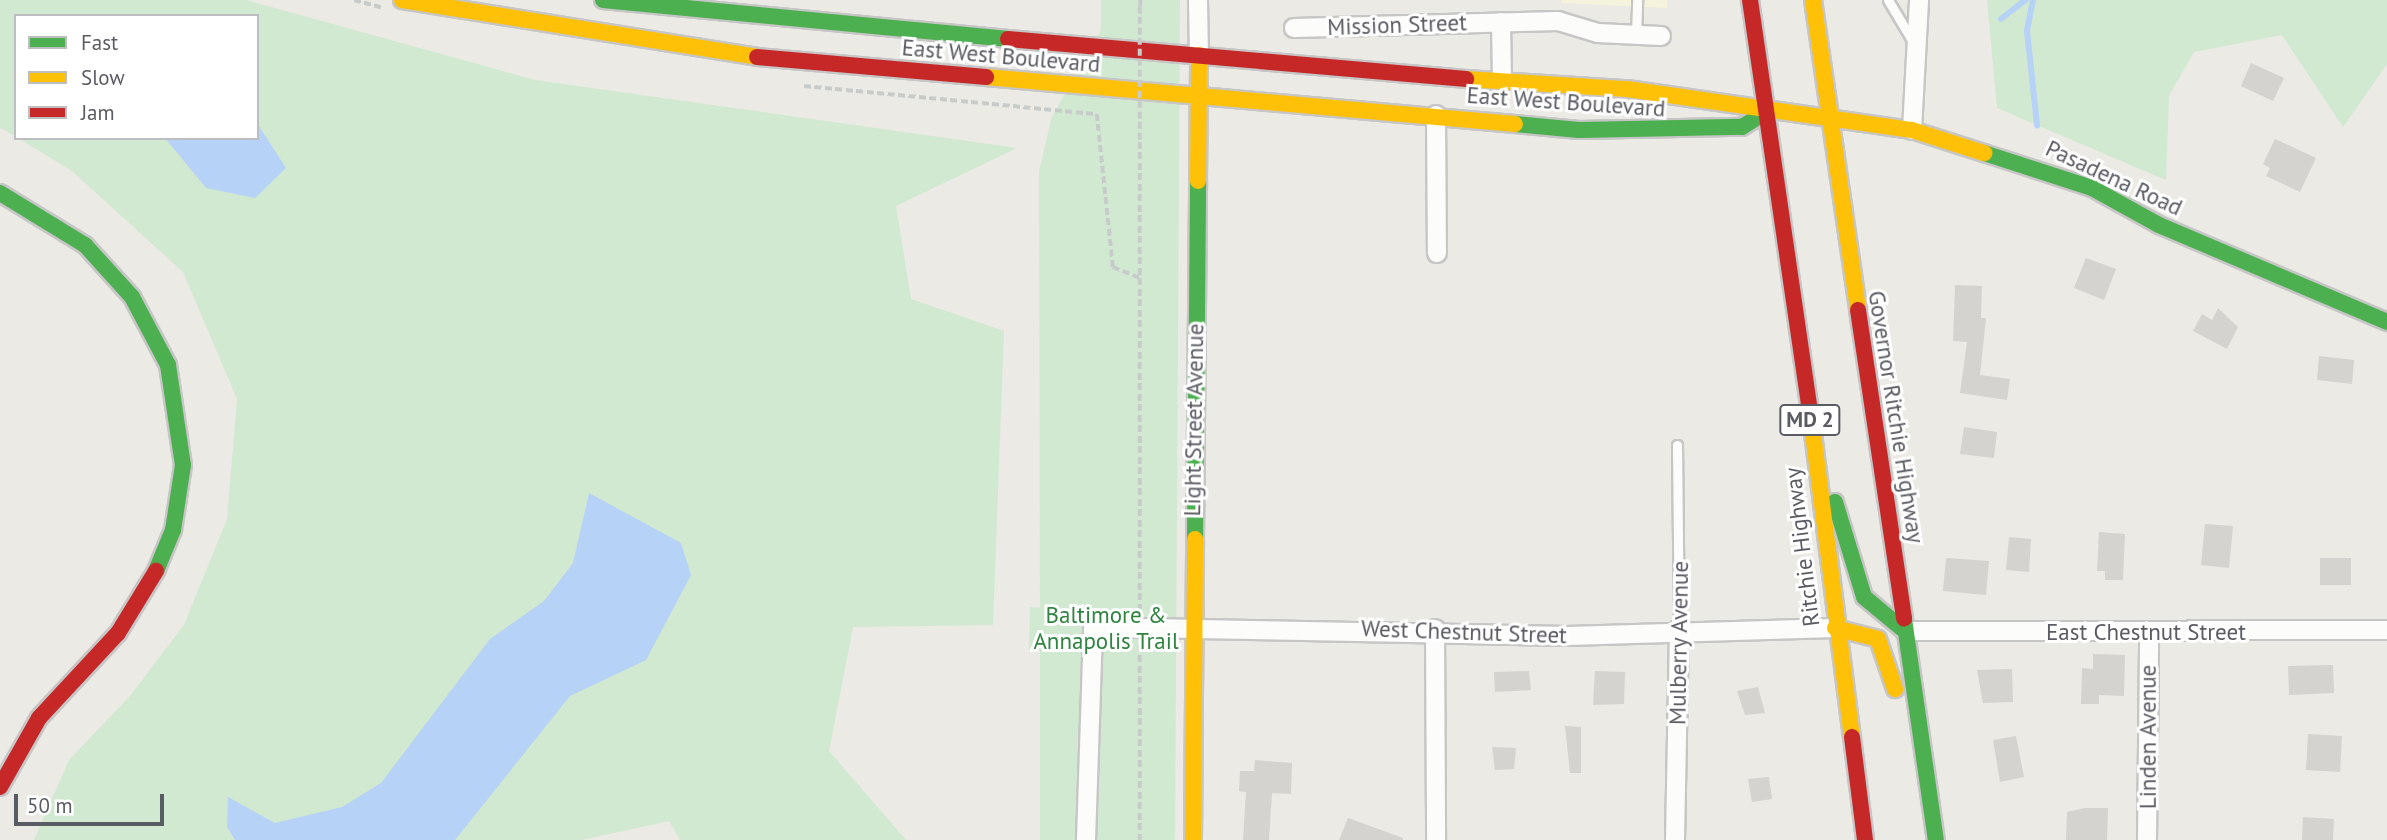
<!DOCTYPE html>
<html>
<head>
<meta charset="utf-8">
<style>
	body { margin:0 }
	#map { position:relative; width:2387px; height:840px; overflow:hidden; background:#ebeae4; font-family:"PT Sans",sans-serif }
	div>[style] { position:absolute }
	.commercial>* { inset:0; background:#f6f3dc }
	.green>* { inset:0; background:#d1e8d1 }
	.water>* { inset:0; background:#b6d2f7 }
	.stream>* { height:6px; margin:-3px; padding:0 3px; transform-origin:3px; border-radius:3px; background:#b6d2f7 }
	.building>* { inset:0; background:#d4d3cf }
	.path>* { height:3.5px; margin-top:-1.75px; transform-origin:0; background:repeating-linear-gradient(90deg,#c7ccca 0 7px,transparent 0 10.5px) }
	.roads { filter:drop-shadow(2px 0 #c7c6c6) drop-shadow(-2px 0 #c7c6c6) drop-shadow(0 2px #c7c6c6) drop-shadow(0 -2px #c7c6c6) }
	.lane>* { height:9px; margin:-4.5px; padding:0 4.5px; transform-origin:4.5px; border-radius:4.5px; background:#fcfcfb }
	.street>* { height:18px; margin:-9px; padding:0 9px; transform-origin:9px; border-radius:9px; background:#fcfcfb }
	.fast>* { height:16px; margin:-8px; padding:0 8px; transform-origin:8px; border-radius:8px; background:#4caf50 }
	.slow>* { height:16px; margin:-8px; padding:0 8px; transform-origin:8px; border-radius:8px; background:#ffc107 }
	.jam>* { height:16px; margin:-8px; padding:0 8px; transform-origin:8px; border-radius:8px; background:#c62828 }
	.path-bridge>* { height:3.5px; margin-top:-1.75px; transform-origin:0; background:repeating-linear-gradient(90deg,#c7ccca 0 7px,transparent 0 10.5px) }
	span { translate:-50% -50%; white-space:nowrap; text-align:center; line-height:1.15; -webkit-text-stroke:6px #fff; paint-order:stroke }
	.shield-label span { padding:2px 5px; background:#fff; border:2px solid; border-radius:5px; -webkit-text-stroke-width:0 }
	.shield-label { font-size:21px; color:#5a5c63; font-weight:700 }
	.street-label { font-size:23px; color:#5a5c63 }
	.park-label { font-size:23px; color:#2f8440 }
	.legend { position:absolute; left:14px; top:14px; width:245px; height:126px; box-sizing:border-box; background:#fff; border:2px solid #bdbec1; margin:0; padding:9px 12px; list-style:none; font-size:21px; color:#5a5c63 }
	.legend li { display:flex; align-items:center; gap:14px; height:35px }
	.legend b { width:35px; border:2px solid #bdbec1 }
	.scale { position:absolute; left:14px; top:794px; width:150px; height:32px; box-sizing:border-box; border:4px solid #5a5c63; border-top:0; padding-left:9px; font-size:21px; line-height:24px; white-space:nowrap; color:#5a5c63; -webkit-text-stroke:5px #fff; paint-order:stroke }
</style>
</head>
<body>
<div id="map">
	<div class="commercial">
		<i style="clip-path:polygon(1562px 0,1667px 0,1667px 8px,1562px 3px)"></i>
	</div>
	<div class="green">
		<i style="clip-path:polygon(0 0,246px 0,535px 80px,1017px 148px,896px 206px,911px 299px,1004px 331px,993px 625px,853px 627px,829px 751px,906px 840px,680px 840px,669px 821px,582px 840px,34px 840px,69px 760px,130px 696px,184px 625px,227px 519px,237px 399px,183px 272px,72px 171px,18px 138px,257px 138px,257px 16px,16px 16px,16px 137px,0 127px)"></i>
		<i style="clip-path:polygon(1101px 0,1180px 0,1175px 840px,1040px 840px,1040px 650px,1029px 650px,1030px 607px,1040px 608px,1039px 171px,1052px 117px,1101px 30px)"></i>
		<i style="clip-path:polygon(1987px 0,2387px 0,2387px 64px,2343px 127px,2282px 35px,2194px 52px,2169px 96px,2166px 180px,1997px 108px)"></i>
	</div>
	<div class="water">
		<i style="clip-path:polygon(257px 123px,286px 168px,255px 198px,206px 188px,165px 138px,257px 138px)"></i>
		<i style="clip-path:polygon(589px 493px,681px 543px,691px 575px,646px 660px,570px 696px,455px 840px,235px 840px,227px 827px,228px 797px,275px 823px,342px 807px,381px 783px,490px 639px,544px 601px,573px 563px)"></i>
	</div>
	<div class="stream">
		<i style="left:2033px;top:0;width:32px;rotate:101deg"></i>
		<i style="left:2027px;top:31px;width:95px;rotate:83.9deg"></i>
		<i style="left:2001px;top:19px;width:31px;rotate:-38deg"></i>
	</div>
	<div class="building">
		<i style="clip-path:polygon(2251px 63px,2284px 78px,2273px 101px,2241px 86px)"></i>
		<i style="clip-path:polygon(2275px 139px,2316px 158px,2300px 192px,2266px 176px,2270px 168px,2263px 164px)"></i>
		<i style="clip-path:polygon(2086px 258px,2116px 269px,2104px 300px,2074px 288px)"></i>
		<i style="clip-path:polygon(1955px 285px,1982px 286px,1981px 318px,1986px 318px,1980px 375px,2010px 379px,2007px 400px,1960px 393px,1967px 342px,1953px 341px)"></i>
		<i style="clip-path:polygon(2218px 308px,2238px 327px,2227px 349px,2193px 331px,2202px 314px,2212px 320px)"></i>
		<i style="clip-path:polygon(2319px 356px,2354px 360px,2352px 384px,2317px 380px)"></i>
		<i style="clip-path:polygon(1964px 427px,1997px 432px,1994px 458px,1960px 454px)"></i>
		<i style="clip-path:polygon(2205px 524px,2233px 526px,2229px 568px,2201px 565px)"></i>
		<i style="clip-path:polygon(2099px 532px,2125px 534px,2123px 580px,2105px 580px,2105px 571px,2097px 571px)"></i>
		<i style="clip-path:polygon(2009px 537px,2031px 539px,2029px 572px,2006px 570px)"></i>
		<i style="clip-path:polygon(1946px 558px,1989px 561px,1986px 595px,1943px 591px)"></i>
		<i style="clip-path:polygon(2320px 558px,2351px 558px,2351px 585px,2320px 585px)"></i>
		<i style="clip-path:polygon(2093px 654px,2125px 655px,2124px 696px,2099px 695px,2099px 704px,2081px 704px,2082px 668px,2093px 669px)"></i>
		<i style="clip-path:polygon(2333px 665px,2334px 693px,2289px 695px,2288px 666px)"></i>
		<i style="clip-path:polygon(2012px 669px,2013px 702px,1983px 703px,1977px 670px)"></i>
		<i style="clip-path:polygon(1529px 671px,1531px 690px,1495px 692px,1494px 672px)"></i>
		<i style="clip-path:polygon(1595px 671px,1625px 672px,1624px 704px,1593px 705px)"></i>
		<i style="clip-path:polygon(1758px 687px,1765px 713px,1745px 715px,1737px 691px)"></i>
		<i style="clip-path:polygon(1565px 726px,1581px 727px,1581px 773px,1570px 773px)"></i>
		<i style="clip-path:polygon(2308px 734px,2342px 736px,2340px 772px,2306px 770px)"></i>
		<i style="clip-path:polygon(2016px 736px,2024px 777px,2000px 782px,1993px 740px)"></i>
		<i style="clip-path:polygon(1492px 747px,1516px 748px,1514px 769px,1495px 770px)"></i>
		<i style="clip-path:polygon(1255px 760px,1292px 763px,1291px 794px,1272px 793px,1269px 840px,1243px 840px,1246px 792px,1239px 791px,1240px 771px,1254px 771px)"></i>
		<i style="clip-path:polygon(1769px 777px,1772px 799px,1752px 802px,1748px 779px)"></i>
		<i style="clip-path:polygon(2085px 808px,2108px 808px,2107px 840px,2066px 840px,2067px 812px)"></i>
		<i style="clip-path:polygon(2303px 817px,2334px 819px,2333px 840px,2302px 840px)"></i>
		<i style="clip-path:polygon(1348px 818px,1403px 838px,1403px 840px,1339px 840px)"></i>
	</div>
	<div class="path">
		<i style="left:354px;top:0;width:28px;rotate:15deg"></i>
		<i style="left:1140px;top:7px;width:7px;rotate:-90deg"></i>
		<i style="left:804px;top:86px;width:294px;rotate:5.5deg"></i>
		<i style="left:1097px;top:114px;width:154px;rotate:84deg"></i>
		<i style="left:1113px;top:267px;width:29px;rotate:22deg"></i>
		<i style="left:1140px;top:142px;width:467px;rotate:90deg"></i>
		<i style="left:1140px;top:645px;width:195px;rotate:90deg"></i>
	</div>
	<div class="roads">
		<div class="lane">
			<i style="left:1888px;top:0;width:52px;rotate:59deg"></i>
			<i style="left:1636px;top:35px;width:35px;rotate:-88deg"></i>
			<i style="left:1677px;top:445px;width:184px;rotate:89.4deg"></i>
		</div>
		<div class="street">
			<i style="left:1198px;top:0;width:55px;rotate:89deg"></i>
			<i style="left:1501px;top:22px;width:57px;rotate:89deg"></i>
			<i style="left:1294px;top:28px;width:264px;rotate:-1.5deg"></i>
			<i style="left:1558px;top:21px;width:42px;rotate:16.7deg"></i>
			<i style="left:1598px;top:33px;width:63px;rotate:2.7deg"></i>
			<i style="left:1436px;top:115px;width:138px;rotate:89.6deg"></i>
			<i style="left:1912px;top:130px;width:130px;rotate:-86.9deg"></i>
			<i style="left:1435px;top:629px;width:211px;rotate:89.7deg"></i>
			<i style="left:1905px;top:631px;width:482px;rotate:-0.1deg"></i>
			<i style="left:1086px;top:840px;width:213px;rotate:-88.1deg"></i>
			<i style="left:1093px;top:627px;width:474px;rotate:1.1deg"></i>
			<i style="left:1567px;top:636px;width:268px;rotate:-1.7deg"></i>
			<i style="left:1675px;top:840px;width:211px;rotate:-88.9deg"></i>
			<i style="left:2147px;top:840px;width:206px;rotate:-89.4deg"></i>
		</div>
		<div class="fast">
			<i style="left:603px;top:0;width:407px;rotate:5.5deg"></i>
			<i style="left:1515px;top:124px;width:64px;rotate:5.4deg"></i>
			<i style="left:1579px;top:130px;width:163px;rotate:-1.1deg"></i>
			<i style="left:1742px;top:127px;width:31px;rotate:-32deg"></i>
			<i style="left:1984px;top:153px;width:114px;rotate:18deg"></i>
			<i style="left:2092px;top:188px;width:77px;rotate:28.9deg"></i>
			<i style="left:2159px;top:225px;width:248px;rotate:23deg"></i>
			<i style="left:0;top:193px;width:100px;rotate:31.5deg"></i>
			<i style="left:85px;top:245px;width:70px;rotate:47.9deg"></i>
			<i style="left:132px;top:297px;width:77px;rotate:62.1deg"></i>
			<i style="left:168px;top:365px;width:101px;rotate:81.5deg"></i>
			<i style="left:183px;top:465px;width:66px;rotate:98.7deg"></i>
			<i style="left:173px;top:530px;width:44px;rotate:112.5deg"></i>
			<i style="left:1835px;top:502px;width:99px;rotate:73deg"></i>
			<i style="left:1864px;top:597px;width:53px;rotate:39.7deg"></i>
			<i style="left:1195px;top:539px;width:358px;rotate:-89.5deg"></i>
			<i style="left:1904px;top:619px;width:223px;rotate:81.8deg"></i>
		</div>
		<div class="slow">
			<i style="left:402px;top:0;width:360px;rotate:9.1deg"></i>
			<i style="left:1813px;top:0;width:313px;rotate:81.7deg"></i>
			<i style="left:986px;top:77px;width:531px;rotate:5.08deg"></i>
			<i style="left:1466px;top:79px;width:161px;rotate:3.6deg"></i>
			<i style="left:1627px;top:89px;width:288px;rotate:8.2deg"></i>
			<i style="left:1912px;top:130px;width:76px;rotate:17.7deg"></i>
			<i style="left:1198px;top:181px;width:126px;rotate:-89.5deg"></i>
			<i style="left:1810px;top:410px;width:330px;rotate:82.7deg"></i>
			<i style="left:1835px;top:628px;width:44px;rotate:14.3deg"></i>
			<i style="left:1878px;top:639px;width:53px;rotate:71.2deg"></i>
			<i style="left:1193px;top:840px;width:301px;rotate:-89.6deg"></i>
		</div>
		<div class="jam">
			<i style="left:1750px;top:0;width:414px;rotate:81.7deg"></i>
			<i style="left:1008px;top:39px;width:460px;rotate:5deg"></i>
			<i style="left:757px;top:57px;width:230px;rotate:5deg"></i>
			<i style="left:1858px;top:310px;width:312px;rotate:81.5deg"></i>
			<i style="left:1852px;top:737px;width:104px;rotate:82.8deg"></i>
			<i style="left:0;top:787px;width:79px;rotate:-60.5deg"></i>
			<i style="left:39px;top:718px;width:116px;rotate:-47.1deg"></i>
			<i style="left:118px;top:633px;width:73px;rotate:-58.5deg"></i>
		</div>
	</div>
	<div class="path-bridge">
		<i style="left:1140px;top:7px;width:135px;rotate:90deg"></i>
	</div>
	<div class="shield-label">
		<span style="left:1810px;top:420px">MD 2</span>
	</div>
	<div class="street-label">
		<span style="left:1397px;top:25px;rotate:-2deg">Mission Street</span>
		<span style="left:1001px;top:56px;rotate:5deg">East West Boulevard</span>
		<span style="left:1566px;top:102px;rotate:4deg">East West Boulevard</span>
		<span style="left:2114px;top:178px;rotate:25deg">Pasadena Road</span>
		<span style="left:1896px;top:417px;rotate:81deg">Governor Ritchie Highway</span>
		<span style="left:1194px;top:420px;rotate:-89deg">Light Street Avenue</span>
		<span style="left:1802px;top:547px;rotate:-97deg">Ritchie Highway</span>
		<span style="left:1464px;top:632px;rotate:2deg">West Chestnut Street</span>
		<span style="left:2146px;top:632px">East Chestnut Street</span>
		<span style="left:1679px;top:643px;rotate:-89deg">Mulberry Avenue</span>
		<span style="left:2148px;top:737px;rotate:-90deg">Linden Avenue</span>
	</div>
	<div class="park-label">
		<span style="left:1106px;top:628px">Baltimore &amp;<br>Annapolis Trail</span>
	</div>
	<ul class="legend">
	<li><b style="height:9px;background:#4caf50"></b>Fast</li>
	<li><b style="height:9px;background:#ffc107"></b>Slow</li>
	<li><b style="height:9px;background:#c62828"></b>Jam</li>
	</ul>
	<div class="scale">50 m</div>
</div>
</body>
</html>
